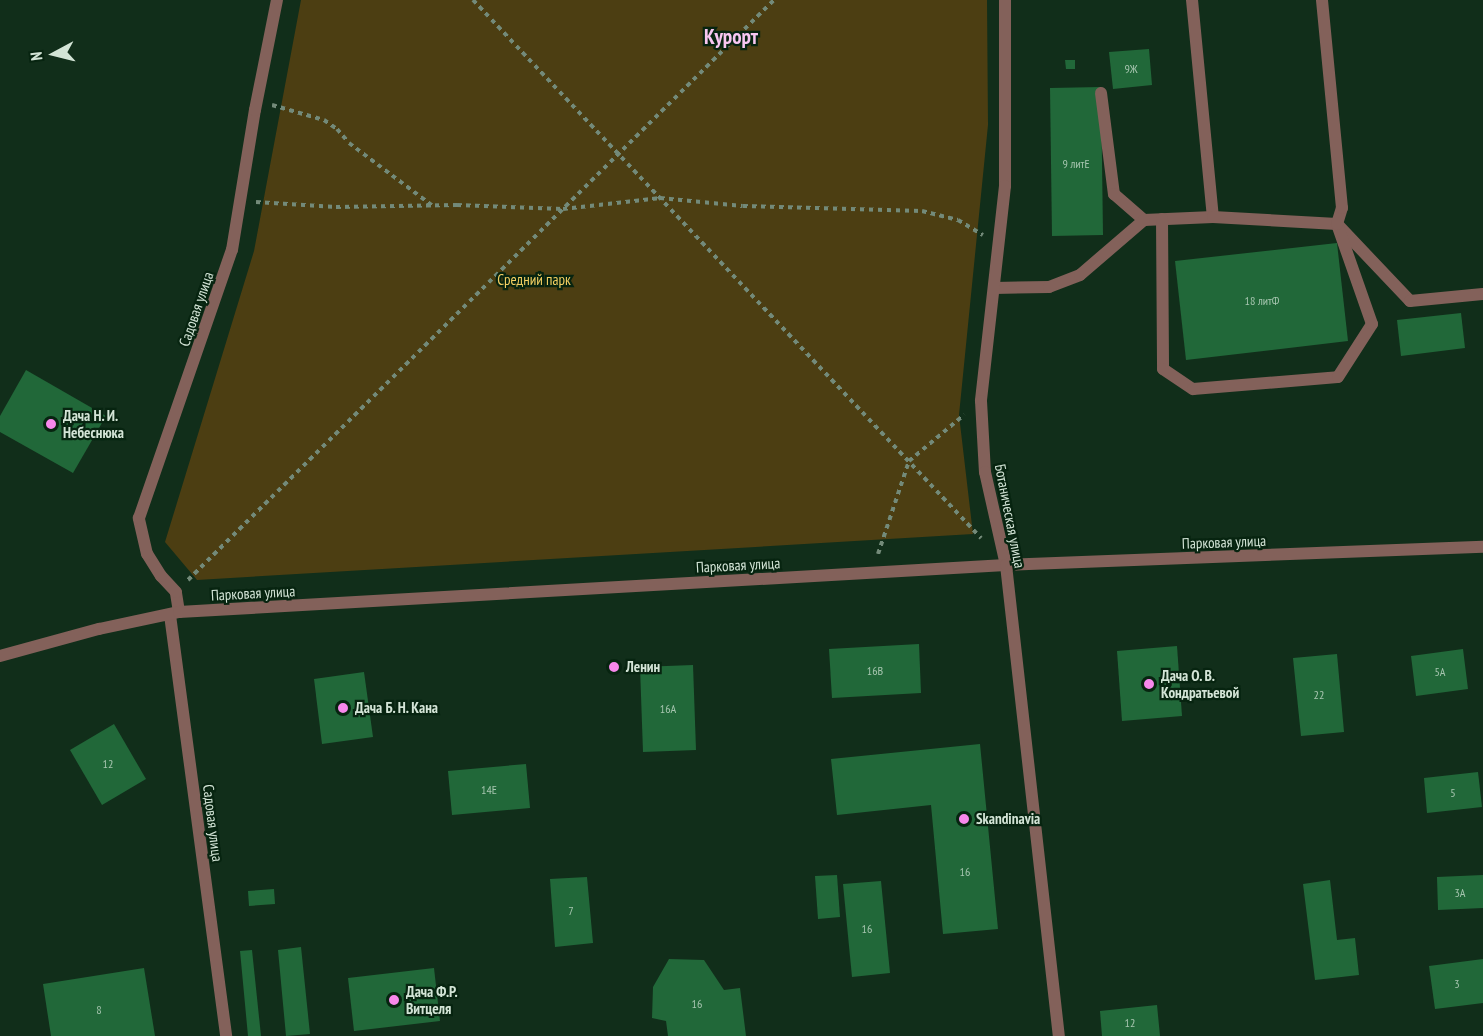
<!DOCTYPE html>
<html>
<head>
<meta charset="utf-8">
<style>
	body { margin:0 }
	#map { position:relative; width:1483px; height:1036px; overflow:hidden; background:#112e1a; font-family:"PT Sans Narrow",sans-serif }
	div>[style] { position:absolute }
	.green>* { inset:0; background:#4c3e12 }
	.building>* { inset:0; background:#216839 }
	.path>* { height:4px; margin-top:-2px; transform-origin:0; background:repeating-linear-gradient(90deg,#738a79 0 4.5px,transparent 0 9px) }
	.service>* { height:12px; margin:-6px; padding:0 6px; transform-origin:6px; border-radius:6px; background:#83615a }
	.minor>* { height:12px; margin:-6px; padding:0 6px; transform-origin:6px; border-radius:6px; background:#83615a }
	.dots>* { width:16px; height:16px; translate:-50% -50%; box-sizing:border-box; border:3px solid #072410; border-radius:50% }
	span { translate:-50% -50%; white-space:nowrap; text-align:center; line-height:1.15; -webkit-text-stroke:4.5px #072410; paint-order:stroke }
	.number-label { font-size:12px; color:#a6c5af }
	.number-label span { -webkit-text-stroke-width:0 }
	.park-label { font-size:15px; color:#f3cf62 }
	.street-label { font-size:15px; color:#d3e4d6 }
	.poi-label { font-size:15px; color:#d3e4d6; font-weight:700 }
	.left { translate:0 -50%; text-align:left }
	.district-label { font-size:21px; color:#f8c6f1; font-weight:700 }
	.north { position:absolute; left:24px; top:24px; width:60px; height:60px; -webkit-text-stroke:4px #072410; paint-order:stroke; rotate:263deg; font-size:16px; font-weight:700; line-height:24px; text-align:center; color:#d3e4d6 }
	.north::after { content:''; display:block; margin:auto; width:21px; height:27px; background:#d3e4d6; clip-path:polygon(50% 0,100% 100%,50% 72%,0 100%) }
</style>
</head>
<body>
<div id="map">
	<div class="green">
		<i style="clip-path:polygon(301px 0,987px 0,988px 125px,959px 415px,973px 534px,197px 580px,165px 542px,254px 251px)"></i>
	</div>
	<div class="building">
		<i style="clip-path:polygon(1149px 49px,1152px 85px,1113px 89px,1109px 52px)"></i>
		<i style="clip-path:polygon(1065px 60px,1075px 60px,1075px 69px,1066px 69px)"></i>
		<i style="clip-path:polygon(1101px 87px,1103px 235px,1052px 236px,1050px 88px)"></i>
		<i style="clip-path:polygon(1337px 243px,1348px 341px,1186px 360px,1175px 261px)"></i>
		<i style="clip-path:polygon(1461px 313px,1465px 348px,1401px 356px,1397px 320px)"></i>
		<i style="clip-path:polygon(26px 370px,106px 416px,73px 473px,0 432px,0 416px)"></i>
		<i style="clip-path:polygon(919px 644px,921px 693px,832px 698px,829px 649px)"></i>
		<i style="clip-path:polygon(1177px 646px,1182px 716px,1122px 721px,1117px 651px)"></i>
		<i style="clip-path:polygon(1463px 649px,1468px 689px,1416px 696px,1411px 656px)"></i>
		<i style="clip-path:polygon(1337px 654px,1344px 732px,1301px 736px,1293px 658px)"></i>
		<i style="clip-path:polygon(693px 665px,696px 750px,643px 752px,640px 667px)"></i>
		<i style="clip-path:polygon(364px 672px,373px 737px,322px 744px,314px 679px)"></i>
		<i style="clip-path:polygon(114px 724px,146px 779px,102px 805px,70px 750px)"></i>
		<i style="clip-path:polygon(980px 744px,998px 929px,943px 934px,931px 805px,837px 815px,831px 759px)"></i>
		<i style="clip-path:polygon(526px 764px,530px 808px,452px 815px,448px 771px)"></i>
		<i style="clip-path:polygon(1478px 772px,1482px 807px,1427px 813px,1424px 778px)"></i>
		<i style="clip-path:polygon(837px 875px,840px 917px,818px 919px,815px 876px)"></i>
		<i style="clip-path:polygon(1483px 875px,1483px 908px,1438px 910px,1437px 877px)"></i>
		<i style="clip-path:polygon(587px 877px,593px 943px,555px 947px,550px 879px)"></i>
		<i style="clip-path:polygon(1330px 880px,1337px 940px,1355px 938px,1359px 975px,1315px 980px,1303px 884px)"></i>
		<i style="clip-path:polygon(881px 881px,890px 973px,852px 977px,843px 884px)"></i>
		<i style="clip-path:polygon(274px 889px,275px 904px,249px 906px,248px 891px)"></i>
		<i style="clip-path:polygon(301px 947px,310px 1034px,286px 1036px,278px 950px)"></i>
		<i style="clip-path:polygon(252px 950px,261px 1036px,248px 1036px,240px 951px)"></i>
		<i style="clip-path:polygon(669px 959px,704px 960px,724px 990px,740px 988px,746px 1036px,668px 1036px,666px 1021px,652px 1018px,653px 987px)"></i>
		<i style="clip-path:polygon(1483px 959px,1483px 1003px,1435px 1009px,1429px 966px)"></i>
		<i style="clip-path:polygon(144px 968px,155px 1036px,51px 1036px,43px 984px)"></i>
		<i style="clip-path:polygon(434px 968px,440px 1021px,354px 1031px,348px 978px)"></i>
		<i style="clip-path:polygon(1157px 1005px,1160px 1036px,1102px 1036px,1100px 1011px)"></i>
	</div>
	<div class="path">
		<i style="left:473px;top:0;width:740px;rotate:46.64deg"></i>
		<i style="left:272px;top:105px;width:54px;rotate:16.1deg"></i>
		<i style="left:324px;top:120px;width:16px;rotate:35deg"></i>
		<i style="left:337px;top:129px;width:18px;rotate:49deg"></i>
		<i style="left:349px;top:143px;width:105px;rotate:36.9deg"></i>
		<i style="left:256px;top:202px;width:80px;rotate:3.6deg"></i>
		<i style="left:336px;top:207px;width:121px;rotate:-0.9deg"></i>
		<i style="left:457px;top:205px;width:106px;rotate:2.2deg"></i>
		<i style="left:563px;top:209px;width:98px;rotate:-6.5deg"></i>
		<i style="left:660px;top:198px;width:83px;rotate:5.5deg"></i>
		<i style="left:743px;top:206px;width:179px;rotate:1.6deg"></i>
		<i style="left:922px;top:211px;width:37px;rotate:14deg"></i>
		<i style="left:958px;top:220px;width:29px;rotate:31deg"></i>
		<i style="left:878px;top:554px;width:98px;rotate:-71.6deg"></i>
		<i style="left:909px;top:461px;width:72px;rotate:-39.9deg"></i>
		<i style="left:188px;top:580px;width:824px;rotate:-44.71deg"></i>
	</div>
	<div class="service">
		<i style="left:1192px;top:0;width:218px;rotate:84.5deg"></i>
		<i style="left:1101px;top:93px;width:102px;rotate:82.7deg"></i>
		<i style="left:1114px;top:194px;width:40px;rotate:41deg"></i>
		<i style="left:1144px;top:220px;width:69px;rotate:-2.5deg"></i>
		<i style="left:1213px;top:217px;width:124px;rotate:3.2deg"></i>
		<i style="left:1337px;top:224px;width:106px;rotate:46.5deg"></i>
		<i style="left:1410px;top:301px;width:73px;rotate:-5.5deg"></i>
		<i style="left:1162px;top:219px;width:150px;rotate:89.6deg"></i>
		<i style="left:1163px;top:369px;width:36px;rotate:34deg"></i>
		<i style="left:1193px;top:389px;width:145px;rotate:-4.7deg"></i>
		<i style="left:1338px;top:377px;width:63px;rotate:-57.3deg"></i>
		<i style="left:1372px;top:324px;width:106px;rotate:-109.3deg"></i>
		<i style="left:1337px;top:224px;width:17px;rotate:-73deg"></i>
		<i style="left:1342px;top:208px;width:209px;rotate:-95.5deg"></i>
		<i style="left:994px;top:288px;width:55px;rotate:-1deg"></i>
		<i style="left:1049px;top:287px;width:33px;rotate:-21deg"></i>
		<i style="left:1080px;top:275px;width:84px;rotate:-40.7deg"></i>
	</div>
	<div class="minor">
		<i style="left:1005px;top:0;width:186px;rotate:90deg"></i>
		<i style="left:1005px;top:186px;width:216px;rotate:96.4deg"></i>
		<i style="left:981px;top:401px;width:71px;rotate:86.8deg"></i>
		<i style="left:985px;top:472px;width:95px;rotate:77.3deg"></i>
		<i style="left:1006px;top:565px;width:474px;rotate:83.6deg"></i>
		<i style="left:179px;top:612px;width:20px;rotate:-99deg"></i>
		<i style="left:176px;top:592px;width:22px;rotate:-133deg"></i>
		<i style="left:161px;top:576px;width:26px;rotate:-122deg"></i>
		<i style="left:147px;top:554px;width:37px;rotate:-103deg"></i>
		<i style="left:139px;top:518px;width:284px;rotate:-70.9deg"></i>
		<i style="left:232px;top:250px;width:142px;rotate:-80.7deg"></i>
		<i style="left:255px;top:110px;width:112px;rotate:-78.7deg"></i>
		<i style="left:170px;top:615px;width:425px;rotate:82.4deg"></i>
		<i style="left:0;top:656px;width:103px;rotate:-15.3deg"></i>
		<i style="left:99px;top:629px;width:82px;rotate:-12deg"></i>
		<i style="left:179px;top:612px;width:828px;rotate:-3.25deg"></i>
		<i style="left:1006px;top:565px;width:477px;rotate:-2.2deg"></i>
	</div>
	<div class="dots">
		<i style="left:51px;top:424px;background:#f788eb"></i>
		<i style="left:614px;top:667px;background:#f788eb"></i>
		<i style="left:1149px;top:684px;background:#f788eb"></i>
		<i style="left:343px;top:708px;background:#f788eb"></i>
		<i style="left:964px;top:819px;background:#f788eb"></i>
		<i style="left:394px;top:1000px;background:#f788eb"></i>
	</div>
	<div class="number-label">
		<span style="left:1131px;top:69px">9Ж</span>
		<span style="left:1076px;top:164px">9 литЕ</span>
		<span style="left:1262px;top:301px">18 литФ</span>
		<span style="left:875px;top:671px">16В</span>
		<span style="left:1440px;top:672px">5А</span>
		<span style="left:1319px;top:695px">22</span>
		<span style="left:668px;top:709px">16А</span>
		<span style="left:108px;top:764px">12</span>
		<span style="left:489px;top:790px">14Е</span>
		<span style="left:1453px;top:793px">5</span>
		<span style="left:965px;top:872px">16</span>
		<span style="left:1460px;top:893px">3А</span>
		<span style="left:571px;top:911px">7</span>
		<span style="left:867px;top:929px">16</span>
		<span style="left:1457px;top:984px">3</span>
		<span style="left:697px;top:1004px">16</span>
		<span style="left:99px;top:1010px">8</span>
		<span style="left:1130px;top:1023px">12</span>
	</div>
	<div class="park-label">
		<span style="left:534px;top:280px">Средний парк</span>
	</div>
	<div class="street-label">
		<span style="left:196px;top:309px;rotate:-71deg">Садовая улица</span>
		<span style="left:1010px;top:516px;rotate:79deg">Ботаническая улица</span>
		<span style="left:1224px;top:542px;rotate:-2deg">Парковая улица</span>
		<span style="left:738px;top:565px;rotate:-3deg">Парковая улица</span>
		<span style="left:253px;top:593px;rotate:-3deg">Парковая улица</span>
		<span style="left:213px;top:823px;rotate:83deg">Садовая улица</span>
	</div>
	<div class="poi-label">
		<span class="left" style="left:63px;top:424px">Дача Н. И.<br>Небеснюка</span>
		<span class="left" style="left:626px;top:667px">Ленин</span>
		<span class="left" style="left:1161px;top:684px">Дача О. В.<br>Кондратьевой</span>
		<span class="left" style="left:355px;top:708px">Дача Б. Н. Кана</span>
		<span class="left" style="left:976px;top:819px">Skandinavia</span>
		<span class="left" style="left:406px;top:1000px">Дача Ф.Р.<br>Витцеля</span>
	</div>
	<div class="district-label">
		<span style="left:731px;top:37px">Курорт</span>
	</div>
	<div class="north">N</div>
</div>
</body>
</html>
